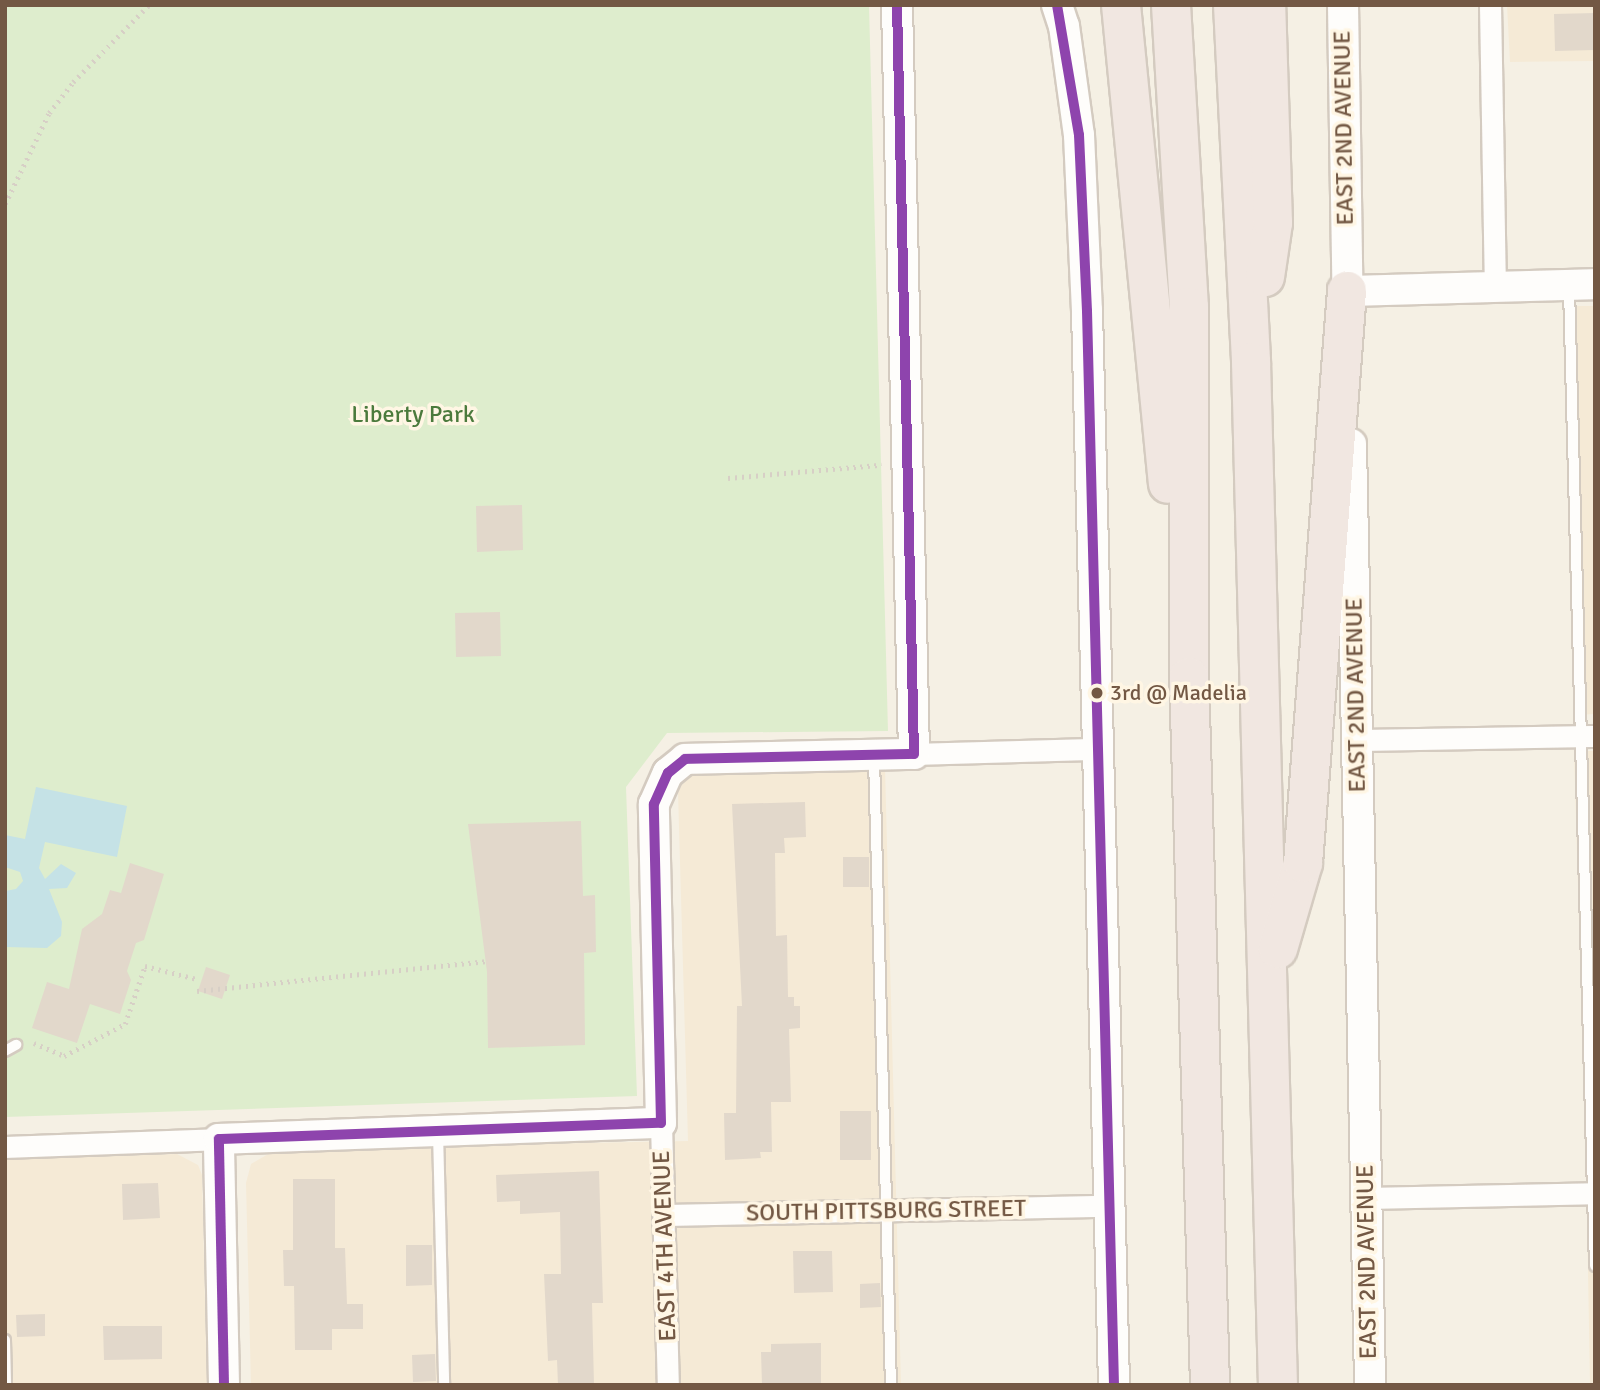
<!DOCTYPE html>
<html>
<head>
<meta charset="utf-8">
<style>
	body { margin:0 }
	#map { position:relative; width:1600px; height:1390px; overflow:hidden; background:#f5f0e4; font-family:Signika,sans-serif }
	div>[style] { position:absolute }
	.residential>* { inset:0; background:#f5ead6 }
	.green>* { inset:0; background:#deedcd }
	.water>* { inset:0; background:#c5e2e6 }
	.building>* { inset:0; background:#e2d8cb }
	.path>* { height:4.5px; margin-top:-2.25px; transform-origin:0; background:repeating-linear-gradient(90deg,#d7cfc6 0 2px,transparent 0 7px) }
	.roads { filter:drop-shadow(2px 0 #d4cbc0) drop-shadow(-2px 0 #d4cbc0) drop-shadow(0 2px #d4cbc0) drop-shadow(0 -2px #d4cbc0) }
	.lane>* { height:10px; margin:-5px; padding:0 5px; transform-origin:5px; border-radius:5px; background:#fefdfb }
	.street>* { height:21px; margin:-10.5px; padding:0 10.5px; transform-origin:10.5px; border-radius:10.5px; background:#fefdfb }
	.secondary>* { height:30px; margin:-15px; padding:0 15px; transform-origin:15px; border-radius:15px; background:#fefdfb }
	.highway>* { height:38px; margin:-19px; padding:0 19px; transform-origin:19px; border-radius:19px; background:#f1e7e1 }
	.bus-1>* { height:10px; margin:-5px; padding:0 5px; transform-origin:5px; border-radius:5px; background:#8e44ad }
	.dots>* { width:19px; height:19px; translate:-50% -50%; box-sizing:border-box; border:4px solid #fff6e4; border-radius:50% }
	span { translate:-50% -50%; white-space:nowrap; text-align:center; line-height:1.15; -webkit-text-stroke:7px #fff6e4; paint-order:stroke }
	.bus-label { font-size:22px; color:#735844 }
	.left { translate:0 -50%; text-align:left }
	.street-label { font-size:24px; color:#735844 }
	.park-label { font-size:24px; color:#4b7a3c }
	.frame { position:absolute; inset:0; border:7px solid #735844; pointer-events:none }
</style>
</head>
<body>
<div id="map">
	<div class="residential">
		<i style="clip-path:polygon(1507px 5px,1595px 5px,1595px 61px,1510px 62px)"></i>
		<i style="clip-path:polygon(1564px 306px,1595px 306px,1595px 714px,1574px 715px)"></i>
		<i style="clip-path:polygon(1574px 751px,1595px 751px,1595px 1160px,1586px 1160px)"></i>
		<i style="clip-path:polygon(885px 767px,901px 1385px,251px 1385px,246px 1183px,251px 1164px,277px 1149px,688px 1141px,678px 792px,685px 777px,699px 772px)"></i>
		<i style="clip-path:polygon(177px 1154px,198px 1165px,202px 1175px,207px 1385px,5px 1385px,5px 1159px)"></i>
		<i style="clip-path:polygon(1587px 1214px,1595px 1214px,1595px 1385px,1590px 1385px)"></i>
	</div>
	<div class="green">
		<i style="clip-path:polygon(5px 5px,869px 5px,888px 731px,667px 733px,626px 787px,637px 1096px,5px 1117px)"></i>
	</div>
	<div class="water">
		<i style="clip-path:polygon(36px 787px,127px 806px,117px 857px,45px 842px,39px 868px,45px 879px,61px 864px,76px 873px,67px 888px,49px 889px,62px 922px,61px 936px,47px 948px,5px 947px,5px 891px,16px 889px,23px 881px,20px 872px,5px 867px,5px 835px,25px 839px)"></i>
	</div>
	<div class="building">
		<i style="clip-path:polygon(1595px 13px,1595px 50px,1555px 51px,1554px 14px)"></i>
		<i style="clip-path:polygon(522px 505px,523px 550px,477px 552px,476px 506px)"></i>
		<i style="clip-path:polygon(500px 612px,501px 656px,456px 657px,455px 613px)"></i>
		<i style="clip-path:polygon(805px 802px,806px 837px,784px 838px,785px 853px,775px 853px,776px 936px,787px 935px,788px 997px,794px 997px,794px 1006px,800px 1006px,800px 1028px,789px 1029px,791px 1102px,771px 1102px,772px 1152px,760px 1152px,761px 1158px,725px 1160px,724px 1113px,736px 1113px,737px 1006px,742px 1006px,732px 804px)"></i>
		<i style="clip-path:polygon(581px 821px,583px 896px,595px 895px,596px 952px,584px 953px,585px 1045px,488px 1048px,487px 972px,468px 824px)"></i>
		<i style="clip-path:polygon(843px 857px,869px 857px,869px 887px,843px 887px)"></i>
		<i style="clip-path:polygon(130px 863px,164px 874px,144px 940px,136px 943px,127px 971px,131px 980px,120px 1014px,90px 1004px,77px 1043px,32px 1028px,47px 982px,69px 989px,82px 929px,102px 914px,110px 890px,121px 893px)"></i>
		<i style="clip-path:polygon(206px 967px,230px 975px,222px 999px,198px 991px)"></i>
		<i style="clip-path:polygon(840px 1111px,871px 1111px,871px 1160px,840px 1160px)"></i>
		<i style="clip-path:polygon(599px 1171px,603px 1303px,592px 1303px,594px 1385px,558px 1385px,557px 1360px,548px 1361px,544px 1274px,561px 1274px,560px 1212px,520px 1214px,520px 1201px,497px 1202px,496px 1175px)"></i>
		<i style="clip-path:polygon(293px 1179px,335px 1179px,335px 1248px,345px 1248px,347px 1304px,363px 1304px,363px 1329px,332px 1329px,332px 1350px,295px 1350px,294px 1286px,284px 1286px,283px 1250px,293px 1250px)"></i>
		<i style="clip-path:polygon(158px 1183px,160px 1218px,123px 1220px,122px 1184px)"></i>
		<i style="clip-path:polygon(406px 1245px,432px 1245px,432px 1285px,406px 1286px)"></i>
		<i style="clip-path:polygon(793px 1251px,832px 1251px,833px 1292px,794px 1293px)"></i>
		<i style="clip-path:polygon(880px 1283px,881px 1307px,860px 1308px,860px 1284px)"></i>
		<i style="clip-path:polygon(45px 1314px,45px 1336px,17px 1337px,16px 1315px)"></i>
		<i style="clip-path:polygon(103px 1326px,162px 1326px,162px 1359px,104px 1360px)"></i>
		<i style="clip-path:polygon(821px 1343px,821px 1385px,762px 1385px,761px 1352px,771px 1352px,771px 1344px)"></i>
		<i style="clip-path:polygon(435px 1354px,436px 1381px,413px 1382px,412px 1355px)"></i>
	</div>
	<div class="path">
		<i style="left:5px;top:204px;width:101px;rotate:-64.2deg"></i>
		<i style="left:49px;top:113px;width:39px;rotate:-52deg"></i>
		<i style="left:73px;top:82px;width:108px;rotate:-45.4deg"></i>
		<i style="left:728px;top:478px;width:154px;rotate:-4.9deg"></i>
		<i style="left:197px;top:991px;width:290px;rotate:-5.9deg"></i>
		<i style="left:34px;top:1043px;width:33px;rotate:23deg"></i>
		<i style="left:64px;top:1056px;width:69px;rotate:-27.7deg"></i>
		<i style="left:125px;top:1024px;width:61px;rotate:-71deg"></i>
		<i style="left:145px;top:966px;width:54px;rotate:14deg"></i>
	</div>
	<div class="roads">
		<div class="lane">
			<i style="left:1569px;top:288px;width:978px;rotate:88.48deg"></i>
			<i style="left:874px;top:758px;width:627px;rotate:88.45deg"></i>
			<i style="left:5px;top:1051px;width:13px;rotate:-29deg"></i>
			<i style="left:438px;top:1132px;width:253px;rotate:88.6deg"></i>
			<i style="left:5px;top:1340px;width:45px;rotate:88.7deg"></i>
		</div>
		<div class="street">
			<i style="left:1490px;top:5px;width:282px;rotate:89deg"></i>
			<i style="left:1357px;top:740px;width:238px;rotate:-1deg"></i>
			<i style="left:914px;top:754px;width:184px;rotate:-1.6deg"></i>
			<i style="left:661px;top:1123px;width:262px;rotate:88.5deg"></i>
			<i style="left:5px;top:1147px;width:214px;rotate:-2.1deg"></i>
			<i style="left:1365px;top:1198px;width:230px;rotate:-1.2deg"></i>
			<i style="left:665px;top:1215px;width:443px;rotate:-1.2deg"></i>
		</div>
		<div class="secondary">
			<i style="left:1057px;top:5px;width:22px;rotate:72deg"></i>
			<i style="left:1064px;top:26px;width:110px;rotate:82.2deg"></i>
			<i style="left:1079px;top:135px;width:176px;rotate:87.4deg"></i>
			<i style="left:1087px;top:311px;width:1074px;rotate:88.56deg"></i>
			<i style="left:1343px;top:5px;width:309px;rotate:89.1deg"></i>
			<i style="left:1347px;top:291px;width:248px;rotate:-1.6deg"></i>
			<i style="left:1351px;top:444px;width:941px;rotate:88.84deg"></i>
			<i style="left:224px;top:1385px;width:246px;rotate:-91.2deg"></i>
			<i style="left:219px;top:1139px;width:442px;rotate:-2.1deg"></i>
			<i style="left:661px;top:1123px;width:319px;rotate:-91.3deg"></i>
			<i style="left:654px;top:804px;width:34px;rotate:-66deg"></i>
			<i style="left:668px;top:773px;width:22px;rotate:-39deg"></i>
			<i style="left:685px;top:759px;width:229px;rotate:-1.3deg"></i>
			<i style="left:914px;top:754px;width:749px;rotate:-91.3deg"></i>
		</div>
		<div class="highway">
			<i style="left:1121px;top:5px;width:481px;rotate:84.4deg"></i>
			<i style="left:1171px;top:5px;width:303px;rotate:86.6deg"></i>
			<i style="left:1189px;top:307px;width:370px;rotate:90deg"></i>
			<i style="left:1189px;top:677px;width:708px;rotate:88.3deg"></i>
			<i style="left:1233px;top:5px;width:357px;rotate:87.1deg"></i>
			<i style="left:1251px;top:362px;width:1023px;rotate:88.49deg"></i>
			<i style="left:1265px;top:277px;width:55px;rotate:-81.6deg"></i>
			<i style="left:1273px;top:223px;width:218px;rotate:-91.8deg"></i>
			<i style="left:1278px;top:949px;width:90px;rotate:-73.8deg"></i>
			<i style="left:1303px;top:863px;width:574px;rotate:-85.6deg"></i>
		</div>
	</div>
	<div class="bus-1">
		<i style="left:1057px;top:5px;width:132px;rotate:80.4deg"></i>
		<i style="left:1079px;top:135px;width:176px;rotate:87.4deg"></i>
		<i style="left:1087px;top:311px;width:1074px;rotate:88.56deg"></i>
		<i style="left:224px;top:1385px;width:246px;rotate:-91.2deg"></i>
		<i style="left:219px;top:1139px;width:442px;rotate:-2.1deg"></i>
		<i style="left:661px;top:1123px;width:319px;rotate:-91.3deg"></i>
		<i style="left:654px;top:804px;width:34px;rotate:-66deg"></i>
		<i style="left:668px;top:773px;width:22px;rotate:-39deg"></i>
		<i style="left:685px;top:759px;width:229px;rotate:-1.3deg"></i>
		<i style="left:914px;top:754px;width:749px;rotate:-91.3deg"></i>
	</div>
	<div class="dots">
		<i style="left:1097px;top:693px;background:#735844"></i>
	</div>
	<div class="bus-label">
		<span class="left" style="left:1110px;top:693px">3rd @ Madelia</span>
	</div>
	<div class="street-label">
		<span style="left:1344px;top:128px;rotate:-91deg">EAST 2ND AVENUE</span>
		<span style="left:1356px;top:695px;rotate:-91deg">EAST 2ND AVENUE</span>
		<span style="left:886px;top:1211px;rotate:-1deg">SOUTH PITTSBURG STREET</span>
		<span style="left:665px;top:1246px;rotate:-92deg">EAST 4TH AVENUE</span>
		<span style="left:1367px;top:1262px;rotate:-91deg">EAST 2ND AVENUE</span>
	</div>
	<div class="park-label">
		<span style="left:413px;top:415px">Liberty Park</span>
	</div>
	<div class="frame"></div>
</div>
</body>
</html>
